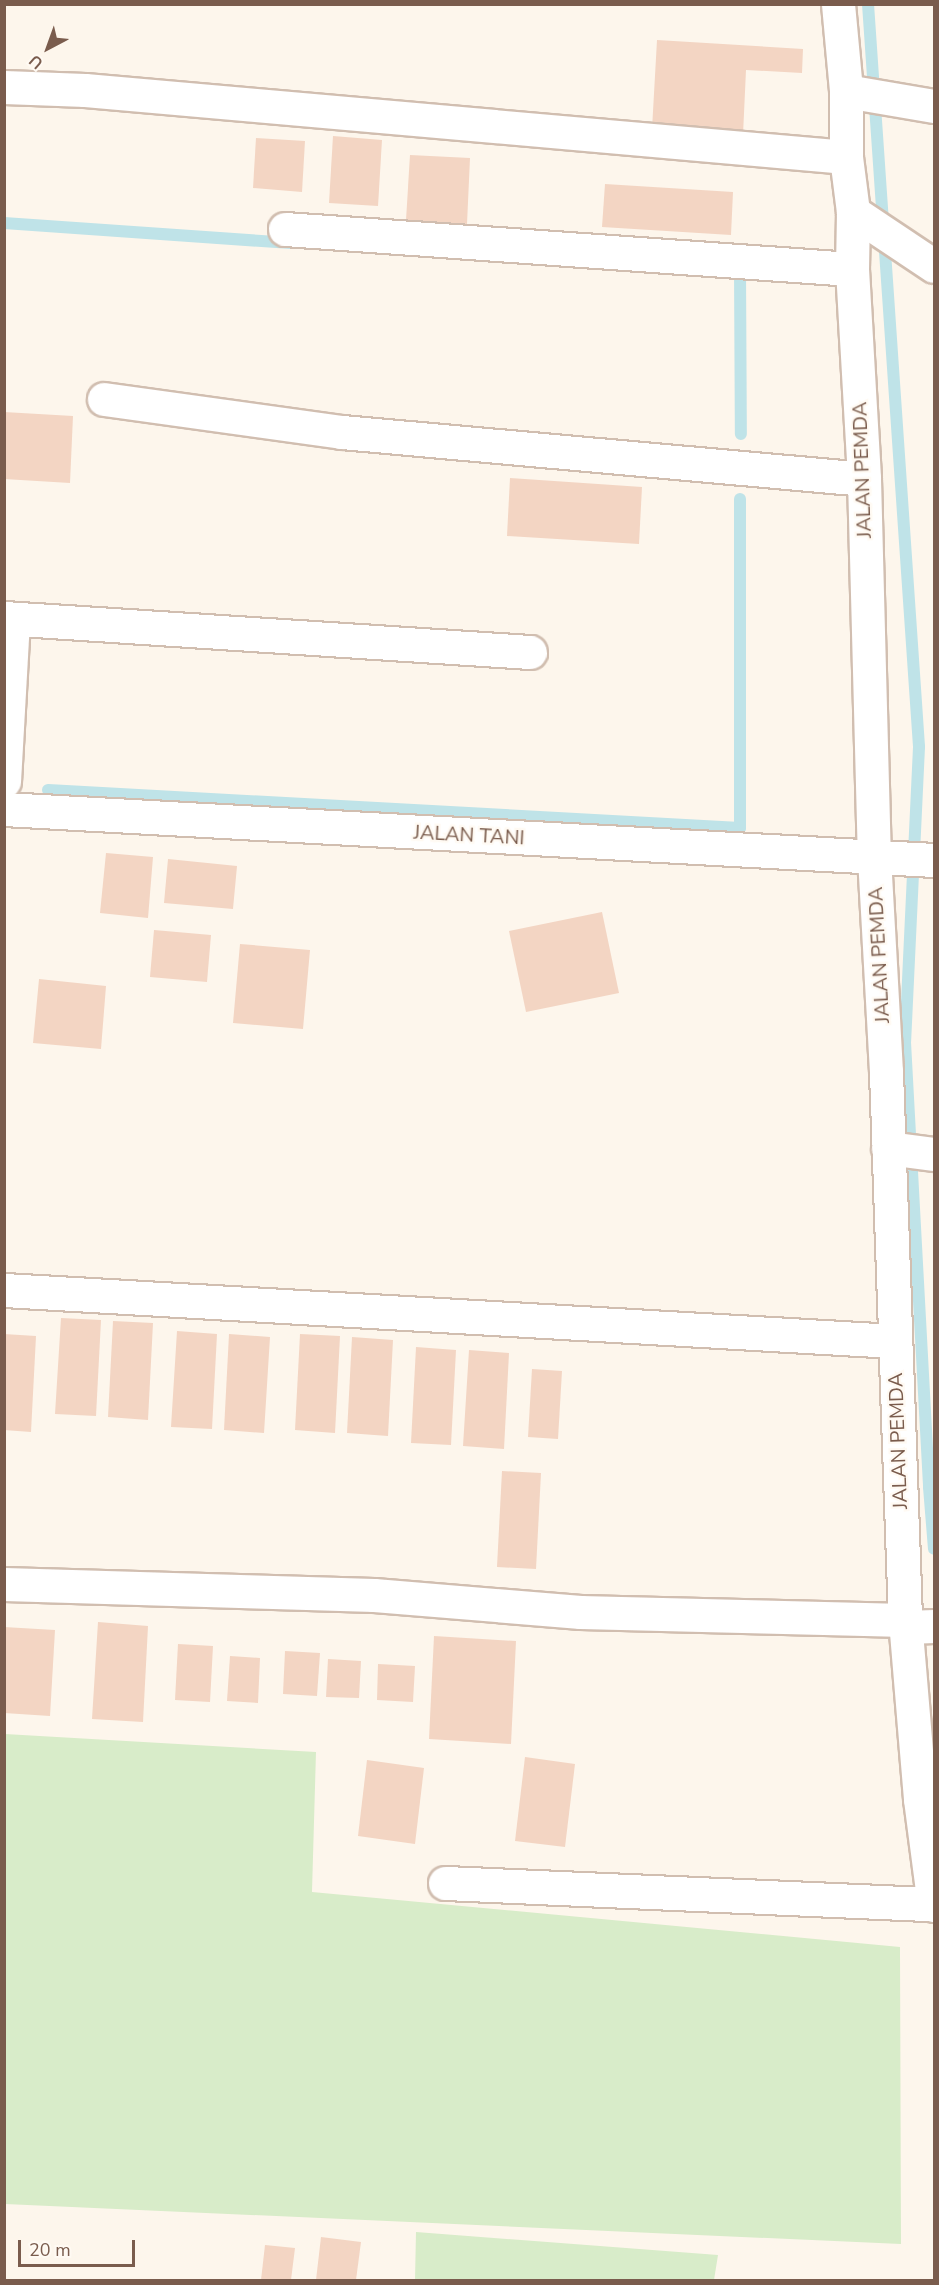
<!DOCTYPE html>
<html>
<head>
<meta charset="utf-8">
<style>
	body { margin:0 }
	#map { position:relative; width:939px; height:2285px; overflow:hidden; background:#fdf6ec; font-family:"Nunito Sans",sans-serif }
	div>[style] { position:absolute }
	.green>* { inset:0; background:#d8ecc9 }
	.stream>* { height:12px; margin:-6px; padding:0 6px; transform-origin:6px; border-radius:6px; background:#bfe3e8 }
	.building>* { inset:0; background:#f3d5c3 }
	.roads { filter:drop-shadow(2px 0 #d1beb0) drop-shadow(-2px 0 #d1beb0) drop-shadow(0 2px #d1beb0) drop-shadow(0 -2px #d1beb0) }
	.street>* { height:33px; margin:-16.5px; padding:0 16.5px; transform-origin:16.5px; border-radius:16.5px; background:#fff }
	.secondary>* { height:33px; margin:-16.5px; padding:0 16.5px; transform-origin:16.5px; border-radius:16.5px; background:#fff }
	span { translate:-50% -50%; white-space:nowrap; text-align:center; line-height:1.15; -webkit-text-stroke:4.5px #fffaf3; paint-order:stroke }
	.street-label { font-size:20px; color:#7a5c4d }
	.frame { position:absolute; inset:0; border:6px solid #7a5c4d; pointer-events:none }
	.north { position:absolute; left:18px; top:18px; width:60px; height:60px; -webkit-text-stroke:4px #fffaf3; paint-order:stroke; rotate:221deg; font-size:16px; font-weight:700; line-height:24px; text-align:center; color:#7a5c4d }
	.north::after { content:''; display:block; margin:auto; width:21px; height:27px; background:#7a5c4d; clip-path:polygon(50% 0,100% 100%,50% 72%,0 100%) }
	.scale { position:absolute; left:18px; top:2240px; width:117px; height:27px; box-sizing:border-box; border:3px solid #7a5c4d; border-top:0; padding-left:8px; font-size:18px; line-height:21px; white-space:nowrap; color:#7a5c4d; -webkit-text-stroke:4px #fffaf3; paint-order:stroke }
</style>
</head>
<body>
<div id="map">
	<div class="green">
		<i style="clip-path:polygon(5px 1734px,316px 1752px,312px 1892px,900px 1947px,901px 2244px,5px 2204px)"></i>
		<i style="clip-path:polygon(416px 2232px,718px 2255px,714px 2280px,415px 2280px)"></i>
	</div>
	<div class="stream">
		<i style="left:868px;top:4px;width:745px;rotate:86.07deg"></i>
		<i style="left:919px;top:747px;width:295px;rotate:92.7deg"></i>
		<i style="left:905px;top:1042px;width:446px;rotate:86.9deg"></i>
		<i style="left:929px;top:1487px;width:62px;rotate:85.4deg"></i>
		<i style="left:4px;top:223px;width:288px;rotate:4deg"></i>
		<i style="left:733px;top:268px;width:7px;rotate:8deg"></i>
		<i style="left:740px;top:269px;width:165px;rotate:89.7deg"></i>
		<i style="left:48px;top:790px;width:693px;rotate:3.14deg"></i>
		<i style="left:740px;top:828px;width:329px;rotate:-90deg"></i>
	</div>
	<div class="building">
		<i style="clip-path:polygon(657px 40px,803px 49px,802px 73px,746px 70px,743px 135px,652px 129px)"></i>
		<i style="clip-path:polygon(333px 136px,382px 140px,378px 206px,329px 203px)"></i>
		<i style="clip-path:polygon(256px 138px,305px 141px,302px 192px,253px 188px)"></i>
		<i style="clip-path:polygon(410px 155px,470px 158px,467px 224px,406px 220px)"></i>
		<i style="clip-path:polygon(605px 184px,733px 192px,731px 235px,602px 227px)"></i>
		<i style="clip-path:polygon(4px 412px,73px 416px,70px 483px,4px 479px)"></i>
		<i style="clip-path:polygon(510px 478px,642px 487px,639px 544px,507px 536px)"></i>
		<i style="clip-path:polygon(106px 853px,153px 857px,148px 918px,100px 913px)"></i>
		<i style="clip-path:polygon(168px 859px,237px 866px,233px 909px,164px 903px)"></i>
		<i style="clip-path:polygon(602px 912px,619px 993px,526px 1012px,509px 931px)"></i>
		<i style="clip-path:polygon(154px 930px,211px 935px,207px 982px,150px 977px)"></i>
		<i style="clip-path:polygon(240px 944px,310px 950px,303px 1029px,233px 1023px)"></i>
		<i style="clip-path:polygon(39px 979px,106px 986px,101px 1049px,33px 1043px)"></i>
		<i style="clip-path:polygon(61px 1318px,101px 1320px,96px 1416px,55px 1414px)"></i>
		<i style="clip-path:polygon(113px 1321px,153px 1323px,148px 1420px,108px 1417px)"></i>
		<i style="clip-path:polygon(177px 1331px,217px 1334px,212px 1429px,171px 1427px)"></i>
		<i style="clip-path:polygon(4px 1334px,36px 1336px,31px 1432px,4px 1430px)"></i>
		<i style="clip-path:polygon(229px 1334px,270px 1337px,264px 1433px,224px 1430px)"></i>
		<i style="clip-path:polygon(300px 1334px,340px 1336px,335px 1433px,295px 1430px)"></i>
		<i style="clip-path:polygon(352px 1337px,393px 1340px,388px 1436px,347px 1433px)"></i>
		<i style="clip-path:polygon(416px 1347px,456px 1350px,451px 1445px,411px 1443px)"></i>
		<i style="clip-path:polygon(469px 1350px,509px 1353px,504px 1449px,463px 1446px)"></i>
		<i style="clip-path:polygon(532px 1369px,562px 1371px,558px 1439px,528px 1437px)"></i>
		<i style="clip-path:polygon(502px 1471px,541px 1473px,536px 1569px,497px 1567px)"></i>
		<i style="clip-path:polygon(98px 1622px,148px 1626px,143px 1722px,92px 1719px)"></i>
		<i style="clip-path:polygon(4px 1627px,55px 1630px,50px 1716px,4px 1713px)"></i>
		<i style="clip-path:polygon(434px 1636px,516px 1641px,511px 1744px,429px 1739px)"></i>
		<i style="clip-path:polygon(178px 1644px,213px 1646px,210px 1702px,175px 1700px)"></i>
		<i style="clip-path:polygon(285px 1651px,320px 1653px,317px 1696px,283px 1694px)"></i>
		<i style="clip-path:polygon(230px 1656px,260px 1658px,258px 1703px,227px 1701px)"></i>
		<i style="clip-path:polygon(328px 1659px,361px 1661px,359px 1698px,326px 1697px)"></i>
		<i style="clip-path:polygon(378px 1664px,415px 1666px,413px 1702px,377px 1700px)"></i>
		<i style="clip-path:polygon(525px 1757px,575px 1764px,565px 1847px,515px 1841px)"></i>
		<i style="clip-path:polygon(367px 1760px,424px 1768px,415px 1844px,358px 1836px)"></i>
		<i style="clip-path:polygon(321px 2237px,361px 2242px,356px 2280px,316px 2280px)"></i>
		<i style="clip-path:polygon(265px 2245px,295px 2248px,291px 2280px,261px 2280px)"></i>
	</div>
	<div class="roads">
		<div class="street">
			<i style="left:4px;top:87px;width:81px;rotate:2.1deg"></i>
			<i style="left:85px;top:90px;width:764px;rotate:5.03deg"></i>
			<i style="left:846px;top:91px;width:89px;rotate:9.7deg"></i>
			<i style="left:853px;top:212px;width:97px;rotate:33.7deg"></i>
			<i style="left:285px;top:229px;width:568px;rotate:4.04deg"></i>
			<i style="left:104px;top:399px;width:240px;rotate:7.9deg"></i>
			<i style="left:342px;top:432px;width:524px;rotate:5.14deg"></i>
			<i style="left:4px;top:618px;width:527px;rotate:3.7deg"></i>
			<i style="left:4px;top:781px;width:162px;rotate:-86.8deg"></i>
			<i style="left:888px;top:1148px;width:46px;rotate:7.4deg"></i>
			<i style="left:4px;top:1290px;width:892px;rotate:3.28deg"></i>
			<i style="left:4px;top:1584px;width:370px;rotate:1.7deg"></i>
			<i style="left:374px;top:1595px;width:207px;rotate:4.7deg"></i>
			<i style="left:580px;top:1612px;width:325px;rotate:1.4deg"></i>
			<i style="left:906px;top:1627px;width:28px;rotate:-2deg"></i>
			<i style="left:445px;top:1883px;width:489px;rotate:2.5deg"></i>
		</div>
		<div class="secondary">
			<i style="left:838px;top:4px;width:87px;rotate:84.7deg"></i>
			<i style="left:846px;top:91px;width:66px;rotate:90deg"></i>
			<i style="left:846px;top:157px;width:55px;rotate:82.7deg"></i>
			<i style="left:853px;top:212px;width:57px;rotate:91deg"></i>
			<i style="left:852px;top:269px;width:210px;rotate:86.7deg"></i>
			<i style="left:864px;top:479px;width:378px;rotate:88.5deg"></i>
			<i style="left:874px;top:857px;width:215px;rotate:86.8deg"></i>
			<i style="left:886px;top:1072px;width:548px;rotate:88.01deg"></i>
			<i style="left:905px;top:1620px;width:180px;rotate:85.2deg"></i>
			<i style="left:920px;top:1799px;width:107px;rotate:82.5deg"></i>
			<i style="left:4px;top:809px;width:931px;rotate:3.14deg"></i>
		</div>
	</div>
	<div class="street-label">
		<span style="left:862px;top:470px;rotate:-92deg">JALAN PEMDA</span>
		<span style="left:469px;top:835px;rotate:3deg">JALAN TANI</span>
		<span style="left:879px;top:955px;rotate:-93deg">JALAN PEMDA</span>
		<span style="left:898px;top:1441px;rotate:-92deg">JALAN PEMDA</span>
	</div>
	<div class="frame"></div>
	<div class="north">U</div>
	<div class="scale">20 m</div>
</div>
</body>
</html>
